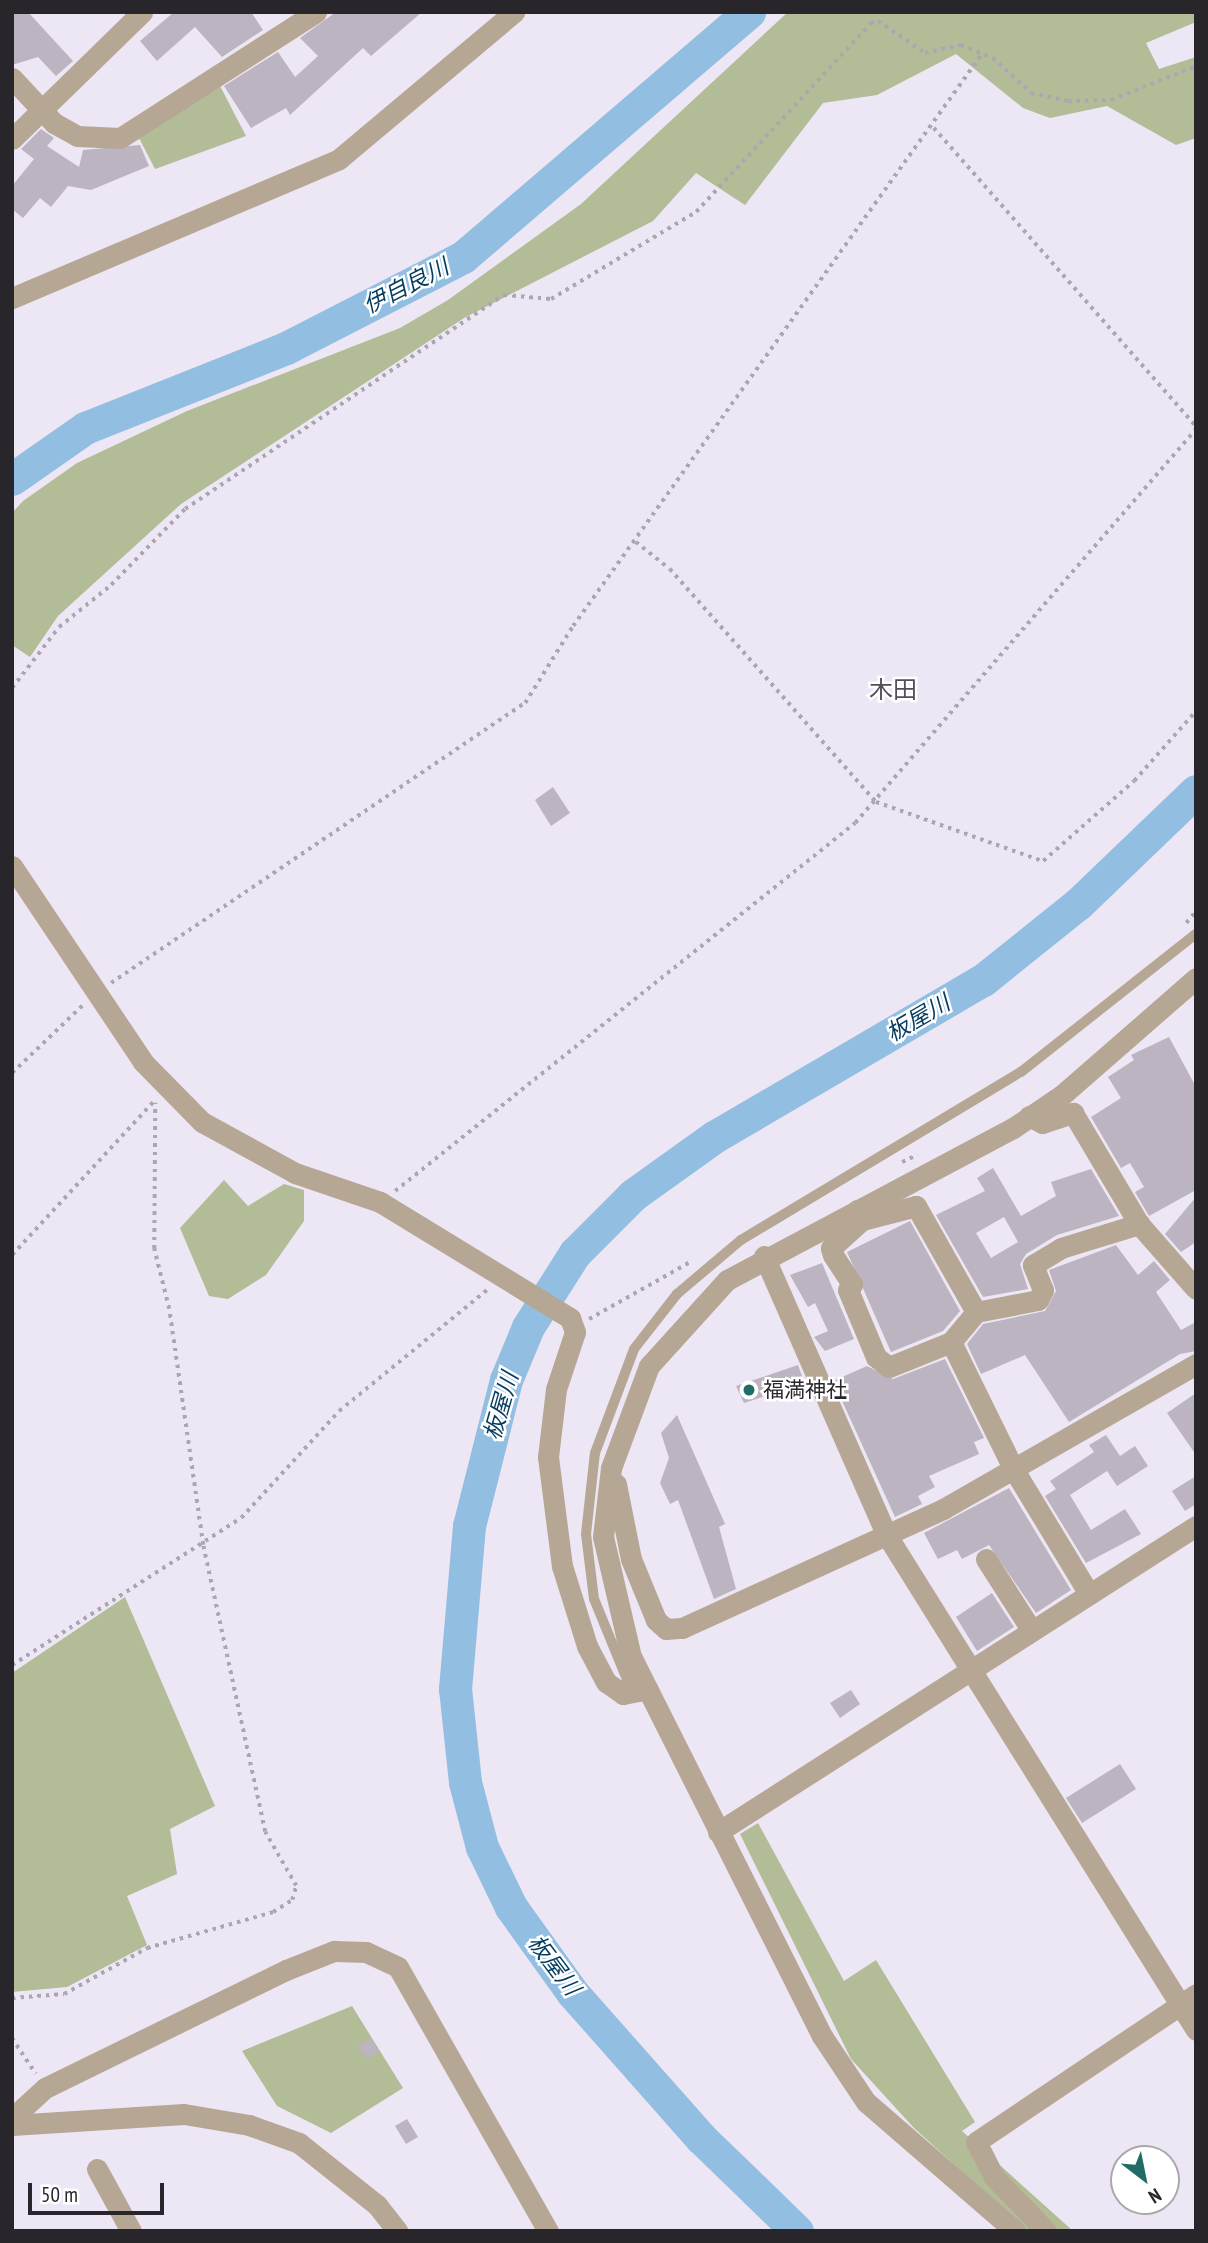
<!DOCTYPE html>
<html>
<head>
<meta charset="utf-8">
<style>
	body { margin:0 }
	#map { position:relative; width:1208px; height:2243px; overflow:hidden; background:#ede6f4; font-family:"PT Sans Narrow","Noto Sans JP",sans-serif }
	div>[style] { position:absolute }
	.green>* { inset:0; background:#b2bc97 }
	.river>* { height:33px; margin:-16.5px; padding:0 16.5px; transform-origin:16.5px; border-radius:16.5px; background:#92bee1 }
	.building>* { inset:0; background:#bcb4c0 }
	.path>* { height:3.5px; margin-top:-1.75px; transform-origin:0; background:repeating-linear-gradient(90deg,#aba6b1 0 3.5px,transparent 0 8.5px) }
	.service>* { height:10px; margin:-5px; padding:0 5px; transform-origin:5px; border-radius:5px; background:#b6a795 }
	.minor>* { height:21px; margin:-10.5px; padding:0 10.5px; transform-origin:10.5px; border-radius:10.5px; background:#b6a795 }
	.tertiary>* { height:21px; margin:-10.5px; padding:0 10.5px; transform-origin:10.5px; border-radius:10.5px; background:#b6a795 }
	.dots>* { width:19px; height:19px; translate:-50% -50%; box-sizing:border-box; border:4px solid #fff; border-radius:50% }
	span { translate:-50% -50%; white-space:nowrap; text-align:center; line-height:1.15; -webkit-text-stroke:5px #fff; paint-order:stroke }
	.poi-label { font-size:21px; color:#29262b }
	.left { translate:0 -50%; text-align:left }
	.water-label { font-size:23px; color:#063d5f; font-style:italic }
	.quarter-label { font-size:24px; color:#544e59 }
	.frame { position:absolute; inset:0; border:14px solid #29262b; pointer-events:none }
	.north { position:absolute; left:1110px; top:2145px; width:70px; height:70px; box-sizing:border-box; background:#fff; border:2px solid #a9a8aa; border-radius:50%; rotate:148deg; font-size:19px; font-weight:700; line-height:28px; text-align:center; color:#29262b }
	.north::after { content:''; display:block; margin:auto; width:24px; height:32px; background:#216c66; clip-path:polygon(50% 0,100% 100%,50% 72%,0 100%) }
	.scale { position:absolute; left:28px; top:2183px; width:136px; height:32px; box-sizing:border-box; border:4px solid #29262b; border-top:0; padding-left:9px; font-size:21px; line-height:24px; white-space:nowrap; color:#29262b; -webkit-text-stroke:5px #fff; paint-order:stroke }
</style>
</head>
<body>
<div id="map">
	<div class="green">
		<i style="clip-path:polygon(788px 12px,1196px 12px,1196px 22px,1146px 43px,1159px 69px,1196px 57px,1196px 138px,1176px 145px,1107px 106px,1050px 118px,1023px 108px,956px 54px,877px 95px,823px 103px,745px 205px,696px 173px,653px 221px,464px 318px,181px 504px,58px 616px,30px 657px,12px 645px,12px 513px,23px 501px,77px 463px,187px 411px,400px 328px,448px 300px,581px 204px)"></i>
		<i style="clip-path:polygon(218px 82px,246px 136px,155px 169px,139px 138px)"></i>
		<i style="clip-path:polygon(224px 1180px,248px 1206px,284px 1184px,304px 1190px,304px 1221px,266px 1275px,228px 1299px,209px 1296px,180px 1228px)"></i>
		<i style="clip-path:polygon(125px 1597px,215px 1806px,170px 1829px,177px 1874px,127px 1896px,147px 1945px,67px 1987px,12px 1992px,12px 1673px)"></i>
		<i style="clip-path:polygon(758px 1823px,844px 1981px,876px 1960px,975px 2122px,962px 2131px,1073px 2231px,1027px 2231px,914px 2128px,851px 2059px,740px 1834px)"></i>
		<i style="clip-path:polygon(352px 2006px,403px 2088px,331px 2133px,277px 2106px,242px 2051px)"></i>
	</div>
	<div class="river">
		<i style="left:12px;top:479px;width:89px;rotate:-34.9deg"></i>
		<i style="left:85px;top:428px;width:216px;rotate:-21.7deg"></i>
		<i style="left:286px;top:348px;width:199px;rotate:-27.2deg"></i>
		<i style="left:463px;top:257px;width:377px;rotate:-40.6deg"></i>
		<i style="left:797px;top:2231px;width:134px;rotate:-135.9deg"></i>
		<i style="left:701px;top:2138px;width:195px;rotate:-131.5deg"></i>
		<i style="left:572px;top:1992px;width:105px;rotate:-125.7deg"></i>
		<i style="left:511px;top:1907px;width:67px;rotate:-115.8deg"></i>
		<i style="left:482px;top:1847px;width:67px;rotate:-104.7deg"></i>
		<i style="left:465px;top:1782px;width:94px;rotate:-96.1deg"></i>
		<i style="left:455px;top:1689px;width:164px;rotate:-85.1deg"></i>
		<i style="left:469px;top:1526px;width:151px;rotate:-75.8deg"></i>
		<i style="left:506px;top:1380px;width:57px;rotate:-67.5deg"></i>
		<i style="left:528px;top:1327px;width:88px;rotate:-57.6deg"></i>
		<i style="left:575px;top:1253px;width:82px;rotate:-45deg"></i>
		<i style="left:633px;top:1195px;width:100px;rotate:-35.6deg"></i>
		<i style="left:714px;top:1137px;width:311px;rotate:-30.3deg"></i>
		<i style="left:983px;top:980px;width:122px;rotate:-38.7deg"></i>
		<i style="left:1078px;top:904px;width:163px;rotate:-43.8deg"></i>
	</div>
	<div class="building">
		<i style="clip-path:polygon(12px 12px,28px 12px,73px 61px,56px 76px,38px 57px,12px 65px)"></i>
		<i style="clip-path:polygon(174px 12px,251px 12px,263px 30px,222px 57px,195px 27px,157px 61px,140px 41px)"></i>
		<i style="clip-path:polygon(336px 12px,422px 12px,371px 56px,363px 48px,290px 115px,286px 108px,251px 128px,224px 86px,278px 52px,295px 77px,318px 56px,300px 38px)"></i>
		<i style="clip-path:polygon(41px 129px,54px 138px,47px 146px,79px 167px,83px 150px,140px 145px,149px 166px,91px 190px,68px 186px,51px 207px,40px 198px,23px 218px,12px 209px,12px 186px,34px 159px,21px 149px)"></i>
		<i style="clip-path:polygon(553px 787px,570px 813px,551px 826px,535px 800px)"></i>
		<i style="clip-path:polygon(1169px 1037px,1196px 1087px,1196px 1190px,1149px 1216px,1135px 1192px,1144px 1187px,1130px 1163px,1121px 1168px,1091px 1117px,1121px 1098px,1108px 1077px,1134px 1060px,1131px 1055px)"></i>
		<i style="clip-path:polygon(evenodd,993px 1168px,1021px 1216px,1056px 1196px,1051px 1182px,1091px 1169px,1119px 1216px,1057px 1235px,1026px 1254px,1020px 1264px,1028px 1289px,983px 1297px,936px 1215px,985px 1191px,977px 1178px,993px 1168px,1004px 1217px,1018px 1242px,991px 1258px,976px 1233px,1004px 1217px)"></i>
		<i style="clip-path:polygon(1196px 1197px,1196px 1242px,1181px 1252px,1165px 1234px)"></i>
		<i style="clip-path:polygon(910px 1221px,960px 1311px,943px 1331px,891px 1352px,847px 1252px)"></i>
		<i style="clip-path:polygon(1116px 1245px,1138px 1275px,1154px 1261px,1170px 1280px,1156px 1292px,1181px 1330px,1196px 1322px,1196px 1351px,1180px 1354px,1069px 1422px,1025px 1355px,981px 1374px,967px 1344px,983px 1324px,1045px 1311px,1056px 1291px,1049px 1270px)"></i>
		<i style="clip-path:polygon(822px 1263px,854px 1339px,825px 1351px,814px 1337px,828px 1331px,815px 1303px,808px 1307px,790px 1275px)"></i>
		<i style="clip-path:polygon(945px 1359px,984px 1438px,974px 1442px,979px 1454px,929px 1476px,935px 1487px,918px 1496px,922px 1504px,895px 1517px,833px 1381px,867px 1366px,893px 1379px)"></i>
		<i style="clip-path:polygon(798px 1365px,802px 1376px,792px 1381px,794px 1387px,744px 1403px,736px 1386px)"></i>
		<i style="clip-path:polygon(1196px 1393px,1196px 1455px,1167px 1413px)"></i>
		<i style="clip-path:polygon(677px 1415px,725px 1524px,719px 1527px,736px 1589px,714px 1599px,678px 1500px,670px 1504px,660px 1483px,669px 1458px,661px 1433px)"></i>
		<i style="clip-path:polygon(1106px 1435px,1120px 1456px,1135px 1446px,1148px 1466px,1117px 1486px,1107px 1471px,1070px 1495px,1091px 1530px,1125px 1509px,1141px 1534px,1086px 1563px,1045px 1496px,1056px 1489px,1050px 1481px,1094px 1452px,1089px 1445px)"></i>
		<i style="clip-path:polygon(1196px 1476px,1196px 1504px,1185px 1511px,1172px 1491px)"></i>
		<i style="clip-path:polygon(1009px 1488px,1071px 1590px,1036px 1613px,989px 1545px,962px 1559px,957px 1550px,938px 1559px,924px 1533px)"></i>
		<i style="clip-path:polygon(992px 1593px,1014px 1627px,977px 1651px,956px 1617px)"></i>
		<i style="clip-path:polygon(851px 1690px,860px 1704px,840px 1718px,830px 1703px)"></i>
		<i style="clip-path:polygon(1120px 1764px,1136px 1789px,1082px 1823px,1066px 1798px)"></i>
		<i style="clip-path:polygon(371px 2038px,379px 2051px,367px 2059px,358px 2046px)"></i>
		<i style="clip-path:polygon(407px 2119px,418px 2137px,406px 2144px,395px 2126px)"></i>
	</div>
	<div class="path">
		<i style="left:934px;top:128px;width:397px;rotate:48.7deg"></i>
		<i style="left:636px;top:542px;width:43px;rotate:38.5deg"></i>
		<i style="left:670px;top:569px;width:311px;rotate:48.5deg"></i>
		<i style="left:876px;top:802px;width:177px;rotate:19.5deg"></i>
		<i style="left:1043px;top:861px;width:121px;rotate:-41.3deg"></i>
		<i style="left:1134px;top:781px;width:94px;rotate:-48.5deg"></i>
		<i style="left:12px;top:688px;width:77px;rotate:-52.4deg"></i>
		<i style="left:59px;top:627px;width:67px;rotate:-38.9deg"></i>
		<i style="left:111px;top:585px;width:106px;rotate:-45.8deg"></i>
		<i style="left:185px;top:509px;width:384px;rotate:-33.9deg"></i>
		<i style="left:504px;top:295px;width:47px;rotate:4.9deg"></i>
		<i style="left:551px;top:299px;width:169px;rotate:-31deg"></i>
		<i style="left:696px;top:212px;width:258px;rotate:-47.2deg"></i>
		<i style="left:871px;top:23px;width:7px;rotate:-16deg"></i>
		<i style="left:878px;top:21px;width:57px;rotate:34.2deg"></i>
		<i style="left:925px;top:53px;width:37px;rotate:-13deg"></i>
		<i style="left:961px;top:45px;width:35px;rotate:22deg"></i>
		<i style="left:993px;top:58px;width:52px;rotate:42.6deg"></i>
		<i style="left:1031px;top:93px;width:38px;rotate:12deg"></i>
		<i style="left:1068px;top:101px;width:43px;rotate:-1.3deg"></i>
		<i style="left:1111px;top:100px;width:92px;rotate:-21.8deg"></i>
		<i style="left:1186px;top:923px;width:16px;rotate:-50deg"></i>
		<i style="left:111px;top:983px;width:500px;rotate:-34.1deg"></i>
		<i style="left:525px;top:703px;width:91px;rotate:-58.1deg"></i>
		<i style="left:573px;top:626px;width:702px;rotate:-54.45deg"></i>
		<i style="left:12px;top:1073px;width:98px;rotate:-43.8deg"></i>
		<i style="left:902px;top:1162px;width:17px;rotate:-25deg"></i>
		<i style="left:395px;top:1191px;width:589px;rotate:-38.66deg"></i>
		<i style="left:855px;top:823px;width:521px;rotate:-49.12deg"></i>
		<i style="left:12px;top:1255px;width:212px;rotate:-47.3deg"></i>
		<i style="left:589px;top:1319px;width:118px;rotate:-29.4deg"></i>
		<i style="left:12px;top:1665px;width:272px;rotate:-32.7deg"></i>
		<i style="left:241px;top:1518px;width:145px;rotate:-47.5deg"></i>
		<i style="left:339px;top:1411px;width:193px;rotate:-39.3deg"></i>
		<i style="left:12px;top:1998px;width:52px;rotate:-4.4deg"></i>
		<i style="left:64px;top:1994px;width:95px;rotate:-29deg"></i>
		<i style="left:147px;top:1948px;width:131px;rotate:-15.9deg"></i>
		<i style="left:273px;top:1912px;width:22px;rotate:-32deg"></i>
		<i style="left:292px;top:1900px;width:15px;rotate:-74deg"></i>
		<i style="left:296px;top:1886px;width:62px;rotate:-119.9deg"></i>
		<i style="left:265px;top:1832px;width:294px;rotate:-102.2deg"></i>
		<i style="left:203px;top:1545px;width:238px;rotate:-98.2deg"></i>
		<i style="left:169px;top:1309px;width:62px;rotate:-104deg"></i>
		<i style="left:154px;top:1249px;width:146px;rotate:-89.6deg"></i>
		<i style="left:12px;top:2038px;width:43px;rotate:56.3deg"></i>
	</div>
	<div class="service">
		<i style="left:633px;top:1694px;width:103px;rotate:-112.3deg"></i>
		<i style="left:594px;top:1599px;width:65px;rotate:-97deg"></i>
		<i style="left:586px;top:1534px;width:81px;rotate:-83.7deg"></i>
		<i style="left:595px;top:1453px;width:111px;rotate:-69.4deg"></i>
		<i style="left:634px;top:1349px;width:70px;rotate:-52deg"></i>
		<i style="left:677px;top:1294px;width:84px;rotate:-40.2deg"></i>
		<i style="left:741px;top:1240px;width:327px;rotate:-31deg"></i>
		<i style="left:1021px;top:1072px;width:223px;rotate:-38.3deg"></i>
	</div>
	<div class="minor">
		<i style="left:12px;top:78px;width:62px;rotate:47deg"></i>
		<i style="left:54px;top:123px;width:26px;rotate:29deg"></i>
		<i style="left:77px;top:136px;width:43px;rotate:2.7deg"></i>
		<i style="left:120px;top:138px;width:233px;rotate:-32.7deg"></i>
		<i style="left:12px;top:139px;width:182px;rotate:-44.3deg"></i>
		<i style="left:12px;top:298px;width:355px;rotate:-23deg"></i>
		<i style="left:339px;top:159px;width:229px;rotate:-40deg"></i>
		<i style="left:12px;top:866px;width:236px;rotate:56.2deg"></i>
		<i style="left:143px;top:1062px;width:84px;rotate:45.5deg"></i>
		<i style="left:202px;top:1122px;width:106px;rotate:28.7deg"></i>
		<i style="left:295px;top:1173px;width:90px;rotate:18.8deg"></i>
		<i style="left:380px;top:1202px;width:223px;rotate:31.4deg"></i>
		<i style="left:570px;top:1318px;width:15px;rotate:70deg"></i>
		<i style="left:575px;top:1332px;width:60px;rotate:108.4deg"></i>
		<i style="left:556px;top:1389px;width:68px;rotate:96.7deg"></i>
		<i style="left:548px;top:1457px;width:110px;rotate:82.7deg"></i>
		<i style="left:562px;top:1566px;width:84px;rotate:72.6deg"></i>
		<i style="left:587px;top:1646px;width:41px;rotate:62.2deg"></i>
		<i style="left:606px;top:1682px;width:21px;rotate:35deg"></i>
		<i style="left:623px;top:1694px;width:25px;rotate:-11deg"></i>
		<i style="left:1029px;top:1116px;width:15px;rotate:28deg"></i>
		<i style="left:1042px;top:1123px;width:33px;rotate:-18deg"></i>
		<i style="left:1073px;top:1113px;width:129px;rotate:59.3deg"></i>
		<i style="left:1139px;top:1224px;width:86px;rotate:48.8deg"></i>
		<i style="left:857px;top:1210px;width:11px;rotate:63deg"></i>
		<i style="left:862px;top:1220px;width:42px;rotate:137.9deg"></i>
		<i style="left:831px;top:1248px;width:7px;rotate:74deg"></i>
		<i style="left:833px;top:1255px;width:35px;rotate:57deg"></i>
		<i style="left:852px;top:1284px;width:7px;rotate:124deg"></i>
		<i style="left:848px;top:1290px;width:73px;rotate:67.3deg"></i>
		<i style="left:876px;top:1357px;width:16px;rotate:38deg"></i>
		<i style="left:889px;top:1367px;width:67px;rotate:-22deg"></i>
		<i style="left:951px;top:1342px;width:39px;rotate:-50deg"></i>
		<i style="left:976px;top:1312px;width:63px;rotate:-11deg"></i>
		<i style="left:1038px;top:1300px;width:11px;rotate:-63deg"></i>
		<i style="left:1043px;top:1290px;width:27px;rotate:-112deg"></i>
		<i style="left:1033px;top:1265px;width:33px;rotate:-31deg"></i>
		<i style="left:1061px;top:1248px;width:82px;rotate:-17.1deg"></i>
		<i style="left:862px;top:1220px;width:56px;rotate:-14.5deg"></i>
		<i style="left:916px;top:1206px;width:122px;rotate:60.5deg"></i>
		<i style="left:764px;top:1256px;width:304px;rotate:66.3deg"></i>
		<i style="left:886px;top:1534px;width:585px;rotate:57.99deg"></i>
		<i style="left:951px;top:1342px;width:143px;rotate:63.8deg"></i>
		<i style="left:1014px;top:1470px;width:145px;rotate:58.8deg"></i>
		<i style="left:616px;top:1484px;width:76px;rotate:78.7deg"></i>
		<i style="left:631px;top:1559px;width:66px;rotate:67.7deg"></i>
		<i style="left:656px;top:1620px;width:13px;rotate:42deg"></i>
		<i style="left:666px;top:1629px;width:16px;rotate:-4deg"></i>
		<i style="left:682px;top:1628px;width:287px;rotate:-24.5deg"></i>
		<i style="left:943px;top:1509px;width:292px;rotate:-29.8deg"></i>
		<i style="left:986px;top:1559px;width:85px;rotate:57.4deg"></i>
		<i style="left:718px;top:1832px;width:568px;rotate:-32.63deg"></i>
		<i style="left:12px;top:2118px;width:45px;rotate:-42.3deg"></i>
		<i style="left:45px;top:2088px;width:268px;rotate:-26.1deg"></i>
		<i style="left:286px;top:1970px;width:52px;rotate:-21.6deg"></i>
		<i style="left:334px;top:1951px;width:32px;rotate:2deg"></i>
		<i style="left:366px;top:1952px;width:35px;rotate:25deg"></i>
		<i style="left:398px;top:1967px;width:304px;rotate:60.4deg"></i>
		<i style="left:97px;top:2169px;width:71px;rotate:61.3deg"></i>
		<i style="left:1015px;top:2231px;width:197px;rotate:-139.1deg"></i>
		<i style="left:866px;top:2102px;width:79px;rotate:-123.7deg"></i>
		<i style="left:822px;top:2036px;width:424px;rotate:-116.7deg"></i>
		<i style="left:631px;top:1657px;width:123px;rotate:-103.1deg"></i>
		<i style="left:603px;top:1537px;width:69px;rotate:-83.4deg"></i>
		<i style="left:611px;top:1468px;width:109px;rotate:-69.6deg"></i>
		<i style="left:649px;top:1366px;width:116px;rotate:-47.8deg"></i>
		<i style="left:727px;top:1280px;width:324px;rotate:-28deg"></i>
		<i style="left:1013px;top:1128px;width:59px;rotate:-34deg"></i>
		<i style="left:1062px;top:1095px;width:178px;rotate:-41.1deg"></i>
		<i style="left:1046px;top:2231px;width:75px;rotate:-133.9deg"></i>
		<i style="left:994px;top:2177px;width:39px;rotate:-117deg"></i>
		<i style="left:976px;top:2142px;width:265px;rotate:-33.9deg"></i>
	</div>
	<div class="tertiary">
		<i style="left:12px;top:2125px;width:172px;rotate:-3.7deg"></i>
		<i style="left:184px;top:2114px;width:66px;rotate:9.6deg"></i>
		<i style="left:249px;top:2125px;width:53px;rotate:19.8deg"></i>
		<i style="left:299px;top:2143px;width:100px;rotate:38.5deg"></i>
		<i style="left:377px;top:2205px;width:33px;rotate:52deg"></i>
	</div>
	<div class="dots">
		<i style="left:749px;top:1390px;background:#216c66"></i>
	</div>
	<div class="poi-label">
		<span class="left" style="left:763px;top:1390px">福満神社</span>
	</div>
	<div class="water-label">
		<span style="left:406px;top:286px;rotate:-27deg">伊自良川</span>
		<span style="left:918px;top:1018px;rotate:-30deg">板屋川</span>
		<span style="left:501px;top:1406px;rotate:-74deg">板屋川</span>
		<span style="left:554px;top:1965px;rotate:53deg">板屋川</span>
	</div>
	<div class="quarter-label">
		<span style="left:893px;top:690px">木田</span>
	</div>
	<div class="frame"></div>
	<div class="north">N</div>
	<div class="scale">50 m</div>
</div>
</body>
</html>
